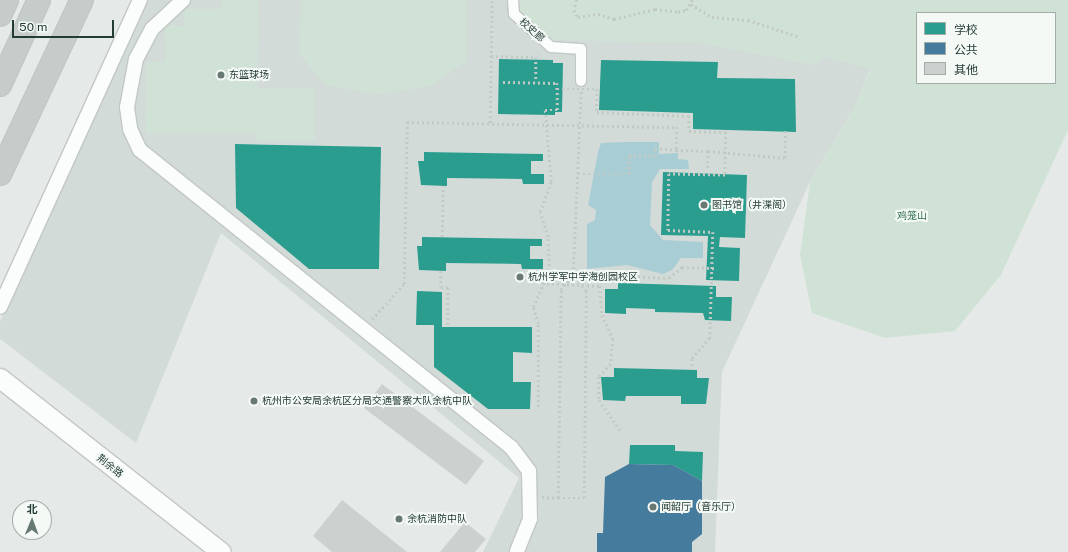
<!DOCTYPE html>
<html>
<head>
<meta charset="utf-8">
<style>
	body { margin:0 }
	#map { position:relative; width:1068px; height:552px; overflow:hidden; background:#e5eae8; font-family:"Public Sans","Noto Sans SC",sans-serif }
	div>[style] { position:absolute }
	.built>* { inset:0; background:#d3dbd8 }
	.green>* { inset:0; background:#d0e2d6 }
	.water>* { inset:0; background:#a9cdd5 }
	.schools>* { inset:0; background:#2a9d8f }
	.public>* { inset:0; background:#457b9d }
	.building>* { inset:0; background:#ccd1cf }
	.path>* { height:2.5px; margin-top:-1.25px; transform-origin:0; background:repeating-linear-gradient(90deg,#c2cac6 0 2px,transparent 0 5px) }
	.roads { filter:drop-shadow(1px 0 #c2c7c5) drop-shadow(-1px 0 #c2c7c5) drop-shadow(0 1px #c2c7c5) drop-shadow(0 -1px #c2c7c5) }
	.pedestrian>* { height:10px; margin:-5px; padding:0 5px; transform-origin:5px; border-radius:5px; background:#fbfcfc }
	.minor>* { height:14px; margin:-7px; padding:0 7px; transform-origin:7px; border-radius:7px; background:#fbfcfc }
	.secondary>* { height:19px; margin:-9.5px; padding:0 9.5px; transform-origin:9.5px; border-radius:9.5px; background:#fbfcfc }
	.trunk>* { height:22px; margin:-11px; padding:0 11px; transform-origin:11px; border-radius:11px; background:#c5ccca }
	.path-bridge>* { height:2.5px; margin-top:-1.25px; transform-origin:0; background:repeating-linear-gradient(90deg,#c2cac6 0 2px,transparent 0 5px) }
	.dots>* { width:11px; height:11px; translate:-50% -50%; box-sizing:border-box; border:2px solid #f4f9f6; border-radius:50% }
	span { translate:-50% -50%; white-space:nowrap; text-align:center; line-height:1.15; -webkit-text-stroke:4px #f4f9f6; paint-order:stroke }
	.street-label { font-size:10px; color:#243c36 }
	.poi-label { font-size:10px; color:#243c36 }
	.left { translate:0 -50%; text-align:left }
	.park-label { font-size:10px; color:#31704c }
	.legend { position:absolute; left:916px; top:12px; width:140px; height:72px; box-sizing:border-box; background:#f4f9f6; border:1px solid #a1ada9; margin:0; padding:5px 7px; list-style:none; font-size:12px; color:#243c36 }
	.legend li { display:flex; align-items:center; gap:8px; height:20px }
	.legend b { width:20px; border:1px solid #a1ada9 }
	.north { position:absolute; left:12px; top:500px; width:40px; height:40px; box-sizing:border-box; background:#f4f9f6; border:1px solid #a1ada9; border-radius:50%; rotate:1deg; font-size:11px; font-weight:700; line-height:16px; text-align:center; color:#243c36 }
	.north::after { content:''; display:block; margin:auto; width:14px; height:18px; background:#687974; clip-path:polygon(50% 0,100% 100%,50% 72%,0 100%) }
	.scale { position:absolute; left:12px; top:20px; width:102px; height:18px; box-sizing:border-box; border:2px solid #243c36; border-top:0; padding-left:5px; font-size:12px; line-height:14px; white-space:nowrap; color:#243c36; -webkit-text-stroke:3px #f4f9f6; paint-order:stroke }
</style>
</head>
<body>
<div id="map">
	<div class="built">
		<i style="clip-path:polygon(148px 0,898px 0,856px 105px,810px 182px,722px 372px,715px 552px,483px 552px,519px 478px,221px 233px,136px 443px,0 339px,0 321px)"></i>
	</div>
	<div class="green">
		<i style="clip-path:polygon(222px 0,258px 0,257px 88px,315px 88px,315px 140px,257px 140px,257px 133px,146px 133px,147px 62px,165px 62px,165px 25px,184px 26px,185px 9px,221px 9px)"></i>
		<i style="clip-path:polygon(301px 0,467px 0,466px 61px,430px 86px,378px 94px,325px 85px,300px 54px)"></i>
		<i style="clip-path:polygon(evenodd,516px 0,1068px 0,1068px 130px,1001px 275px,955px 331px,885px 338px,812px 313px,800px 255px,810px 182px,856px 105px,871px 69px,823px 56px,816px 65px,700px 43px,550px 40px,516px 10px,516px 0,917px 13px,1055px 13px,1055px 83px,917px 83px,917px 13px)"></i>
	</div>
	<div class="water">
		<i style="clip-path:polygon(626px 142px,659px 142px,659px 154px,678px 153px,678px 159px,688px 160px,689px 169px,660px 169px,652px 182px,650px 225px,663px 240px,703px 242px,703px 258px,681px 258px,672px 270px,663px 274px,627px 265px,587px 269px,587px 224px,595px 220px,596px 210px,588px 205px,598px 152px,601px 143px)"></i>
	</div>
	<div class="schools">
		<i style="clip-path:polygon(499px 59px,553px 60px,553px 63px,563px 63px,562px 112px,555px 112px,555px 115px,498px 114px)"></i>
		<i style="clip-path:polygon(601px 60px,718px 62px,717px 78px,795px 79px,796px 132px,693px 129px,693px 113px,599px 110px)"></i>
		<i style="clip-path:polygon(235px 144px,381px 147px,379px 269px,309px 269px,236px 208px)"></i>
		<i style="clip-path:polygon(424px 152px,543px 154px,543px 161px,531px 161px,531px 174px,544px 174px,544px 184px,523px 184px,522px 179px,447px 178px,447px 186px,421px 185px,418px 161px,424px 161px)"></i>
		<i style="clip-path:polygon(663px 172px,747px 175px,745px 238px,720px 237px,719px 247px,740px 248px,739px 281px,706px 280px,708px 236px,661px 235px)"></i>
		<i style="clip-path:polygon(422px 237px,542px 239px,542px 246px,530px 246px,530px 259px,543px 259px,543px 269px,522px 269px,521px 264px,446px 263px,446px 271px,419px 270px,417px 246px,422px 246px)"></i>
		<i style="clip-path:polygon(618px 283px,716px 286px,716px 297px,732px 297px,731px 321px,705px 320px,703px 313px,655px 312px,655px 309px,626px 308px,626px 314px,605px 313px,605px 289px,618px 289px)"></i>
		<i style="clip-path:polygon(417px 291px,442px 292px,442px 327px,532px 327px,532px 353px,513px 352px,513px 382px,531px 382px,530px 409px,488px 409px,434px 367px,434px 325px,416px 325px)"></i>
		<i style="clip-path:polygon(614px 368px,697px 370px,697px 378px,709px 378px,706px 404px,681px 404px,681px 396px,626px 396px,625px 401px,603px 400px,601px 377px,614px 377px)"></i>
		<i style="clip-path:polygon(630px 445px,675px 445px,675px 451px,703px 452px,702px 481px,673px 465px,629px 464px)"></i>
	</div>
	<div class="public">
		<i style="clip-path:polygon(629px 464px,673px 465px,702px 481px,702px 534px,692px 542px,692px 552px,597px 552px,597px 533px,603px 533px,605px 477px)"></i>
	</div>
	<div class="building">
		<i style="clip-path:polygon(382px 384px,484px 461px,466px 485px,364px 408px)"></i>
		<i style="clip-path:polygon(342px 500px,407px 552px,332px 552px,313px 536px)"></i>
		<i style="clip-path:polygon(465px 522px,486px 539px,475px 552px,440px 552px)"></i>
	</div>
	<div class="path">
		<i style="left:577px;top:0;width:10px;rotate:107deg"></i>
		<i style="left:574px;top:10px;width:8px;rotate:60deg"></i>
		<i style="left:578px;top:17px;width:20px;rotate:-9deg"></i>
		<i style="left:598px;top:14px;width:17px;rotate:17deg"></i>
		<i style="left:614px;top:19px;width:42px;rotate:-13.7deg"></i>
		<i style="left:655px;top:9px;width:23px;rotate:7deg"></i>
		<i style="left:678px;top:12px;width:8px;rotate:-14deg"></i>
		<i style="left:686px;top:10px;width:12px;rotate:-59deg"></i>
		<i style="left:691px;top:4px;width:25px;rotate:32deg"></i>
		<i style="left:712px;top:17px;width:36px;rotate:5deg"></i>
		<i style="left:748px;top:20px;width:55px;rotate:18.1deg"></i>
		<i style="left:491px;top:56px;width:45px;rotate:1.3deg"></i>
		<i style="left:536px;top:57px;width:25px;rotate:90deg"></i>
		<i style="left:503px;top:82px;width:54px;rotate:1.1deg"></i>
		<i style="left:557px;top:83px;width:6px;rotate:90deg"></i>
		<i style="left:490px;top:123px;width:123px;rotate:-89.1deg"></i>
		<i style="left:708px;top:151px;width:77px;rotate:5.2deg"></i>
		<i style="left:785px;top:158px;width:27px;rotate:-90deg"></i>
		<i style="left:578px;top:174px;width:51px"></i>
		<i style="left:629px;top:174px;width:19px;rotate:-90deg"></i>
		<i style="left:629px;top:155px;width:26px;rotate:2deg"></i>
		<i style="left:655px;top:156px;width:8px;rotate:-90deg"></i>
		<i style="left:655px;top:148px;width:21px;rotate:5deg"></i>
		<i style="left:442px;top:237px;width:51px;rotate:-88.9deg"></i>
		<i style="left:441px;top:271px;width:16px;rotate:90deg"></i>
		<i style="left:441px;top:287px;width:7px;rotate:8deg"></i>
		<i style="left:448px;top:288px;width:39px;rotate:90deg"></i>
		<i style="left:372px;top:319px;width:47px;rotate:-47.6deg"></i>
		<i style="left:404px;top:284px;width:162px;rotate:-88.9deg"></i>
		<i style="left:407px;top:122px;width:270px;rotate:1.1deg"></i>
		<i style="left:677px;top:127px;width:23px;rotate:92deg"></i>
		<i style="left:676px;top:150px;width:32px;rotate:2deg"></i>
		<i style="left:708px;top:151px;width:18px;rotate:90deg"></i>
		<i style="left:542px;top:497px;width:16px;rotate:4deg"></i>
		<i style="left:558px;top:498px;width:208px;rotate:-89.2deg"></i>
		<i style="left:561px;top:290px;width:20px;rotate:-53deg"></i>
		<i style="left:573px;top:274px;width:183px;rotate:-87.5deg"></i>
		<i style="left:558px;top:498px;width:26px"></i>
		<i style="left:584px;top:498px;width:207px;rotate:-89.4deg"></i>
		<i style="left:586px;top:291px;width:21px;rotate:-127deg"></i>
		<i style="left:573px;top:274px;width:96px;rotate:2.4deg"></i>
		<i style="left:669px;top:278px;width:17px;rotate:-40deg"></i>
		<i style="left:682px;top:267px;width:35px;rotate:2deg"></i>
	</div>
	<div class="roads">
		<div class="pedestrian">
			<i style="left:513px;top:0;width:14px;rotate:86deg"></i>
			<i style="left:514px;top:14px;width:50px;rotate:41.7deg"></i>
			<i style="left:551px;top:47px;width:30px;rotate:4deg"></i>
			<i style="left:581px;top:49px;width:32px;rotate:90deg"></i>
		</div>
		<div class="minor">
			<i style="left:183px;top:0;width:42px;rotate:136.9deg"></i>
			<i style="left:152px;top:29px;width:34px;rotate:118deg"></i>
			<i style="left:136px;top:59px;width:49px;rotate:100.6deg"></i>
			<i style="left:127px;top:107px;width:22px;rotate:82deg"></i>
			<i style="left:130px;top:129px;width:23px;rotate:65deg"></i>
			<i style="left:140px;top:150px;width:475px;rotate:38.7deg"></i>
			<i style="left:511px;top:447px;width:30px;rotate:53deg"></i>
			<i style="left:529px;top:471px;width:48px;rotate:88.8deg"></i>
			<i style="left:530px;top:519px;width:35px;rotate:112deg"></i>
			<i style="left:0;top:307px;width:337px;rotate:-65.5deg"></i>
		</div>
		<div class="secondary">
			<i style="left:0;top:378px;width:281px;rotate:38.2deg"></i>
		</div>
		<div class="trunk">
			<i style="left:0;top:15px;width:17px;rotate:-65deg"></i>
			<i style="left:0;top:85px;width:94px;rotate:-65.4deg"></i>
			<i style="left:0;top:174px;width:192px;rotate:-64.8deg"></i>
		</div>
	</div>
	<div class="path-bridge">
		<i style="left:542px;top:283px;width:58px;rotate:3deg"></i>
		<i style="left:600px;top:286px;width:29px;rotate:86deg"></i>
		<i style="left:602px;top:315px;width:26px;rotate:65deg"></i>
		<i style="left:613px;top:339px;width:25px;rotate:95deg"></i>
		<i style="left:611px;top:364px;width:18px;rotate:133deg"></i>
		<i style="left:599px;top:377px;width:23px;rotate:90deg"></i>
		<i style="left:599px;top:400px;width:39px;rotate:55deg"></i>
		<i style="left:538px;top:407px;width:83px;rotate:-90deg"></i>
		<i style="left:538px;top:324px;width:18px;rotate:-106deg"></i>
		<i style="left:533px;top:307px;width:39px;rotate:-66deg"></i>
		<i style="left:549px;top:271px;width:34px;rotate:-92deg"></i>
		<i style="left:548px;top:237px;width:26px;rotate:-108deg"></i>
		<i style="left:540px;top:212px;width:32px;rotate:-70deg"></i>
		<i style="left:551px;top:182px;width:72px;rotate:-94.8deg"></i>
		<i style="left:545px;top:110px;width:12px"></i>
		<i style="left:557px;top:110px;width:21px;rotate:-90deg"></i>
		<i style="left:557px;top:89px;width:40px"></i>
		<i style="left:597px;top:89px;width:23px;rotate:90deg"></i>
		<i style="left:597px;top:112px;width:92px;rotate:2.5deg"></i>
		<i style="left:689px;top:116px;width:15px;rotate:90deg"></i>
		<i style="left:689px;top:131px;width:37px;rotate:2deg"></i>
		<i style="left:726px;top:132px;width:43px;rotate:91.3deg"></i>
		<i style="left:725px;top:175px;width:56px;rotate:-179deg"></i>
		<i style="left:669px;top:174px;width:56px;rotate:91deg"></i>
		<i style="left:668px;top:230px;width:45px;rotate:2.5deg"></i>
		<i style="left:713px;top:232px;width:106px;rotate:91.6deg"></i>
		<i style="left:710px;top:338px;width:28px;rotate:131deg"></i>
		<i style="left:692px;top:359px;width:10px;rotate:90deg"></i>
	</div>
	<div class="dots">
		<i style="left:221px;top:75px;background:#687974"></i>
		<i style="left:704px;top:205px;background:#687974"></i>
		<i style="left:520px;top:277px;background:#687974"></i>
		<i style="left:254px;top:401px;background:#687974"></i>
		<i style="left:653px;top:507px;background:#687974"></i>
		<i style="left:399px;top:519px;background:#687974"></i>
	</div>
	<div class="street-label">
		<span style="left:532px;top:30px;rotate:42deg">校史廊</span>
		<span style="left:110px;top:466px;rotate:38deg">荆余路</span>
	</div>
	<div class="poi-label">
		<span class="left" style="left:229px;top:75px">东篮球场</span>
		<span class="left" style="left:712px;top:205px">图书馆（井渫阁）</span>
		<span class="left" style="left:528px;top:277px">杭州学军中学海创园校区</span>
		<span class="left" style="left:262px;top:401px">杭州市公安局余杭区分局交通警察大队余杭中队</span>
		<span class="left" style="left:661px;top:507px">闻韶厅（音乐厅）</span>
		<span class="left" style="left:407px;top:519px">余杭消防中队</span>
	</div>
	<div class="park-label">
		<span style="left:912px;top:216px">鸡笼山</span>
	</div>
	<ul class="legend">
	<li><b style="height:11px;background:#2a9d8f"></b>学校</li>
	<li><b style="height:11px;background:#457b9d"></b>公共</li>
	<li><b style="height:11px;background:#ccd1cf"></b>其他</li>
	</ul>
	<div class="north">北</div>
	<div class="scale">50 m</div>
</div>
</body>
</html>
